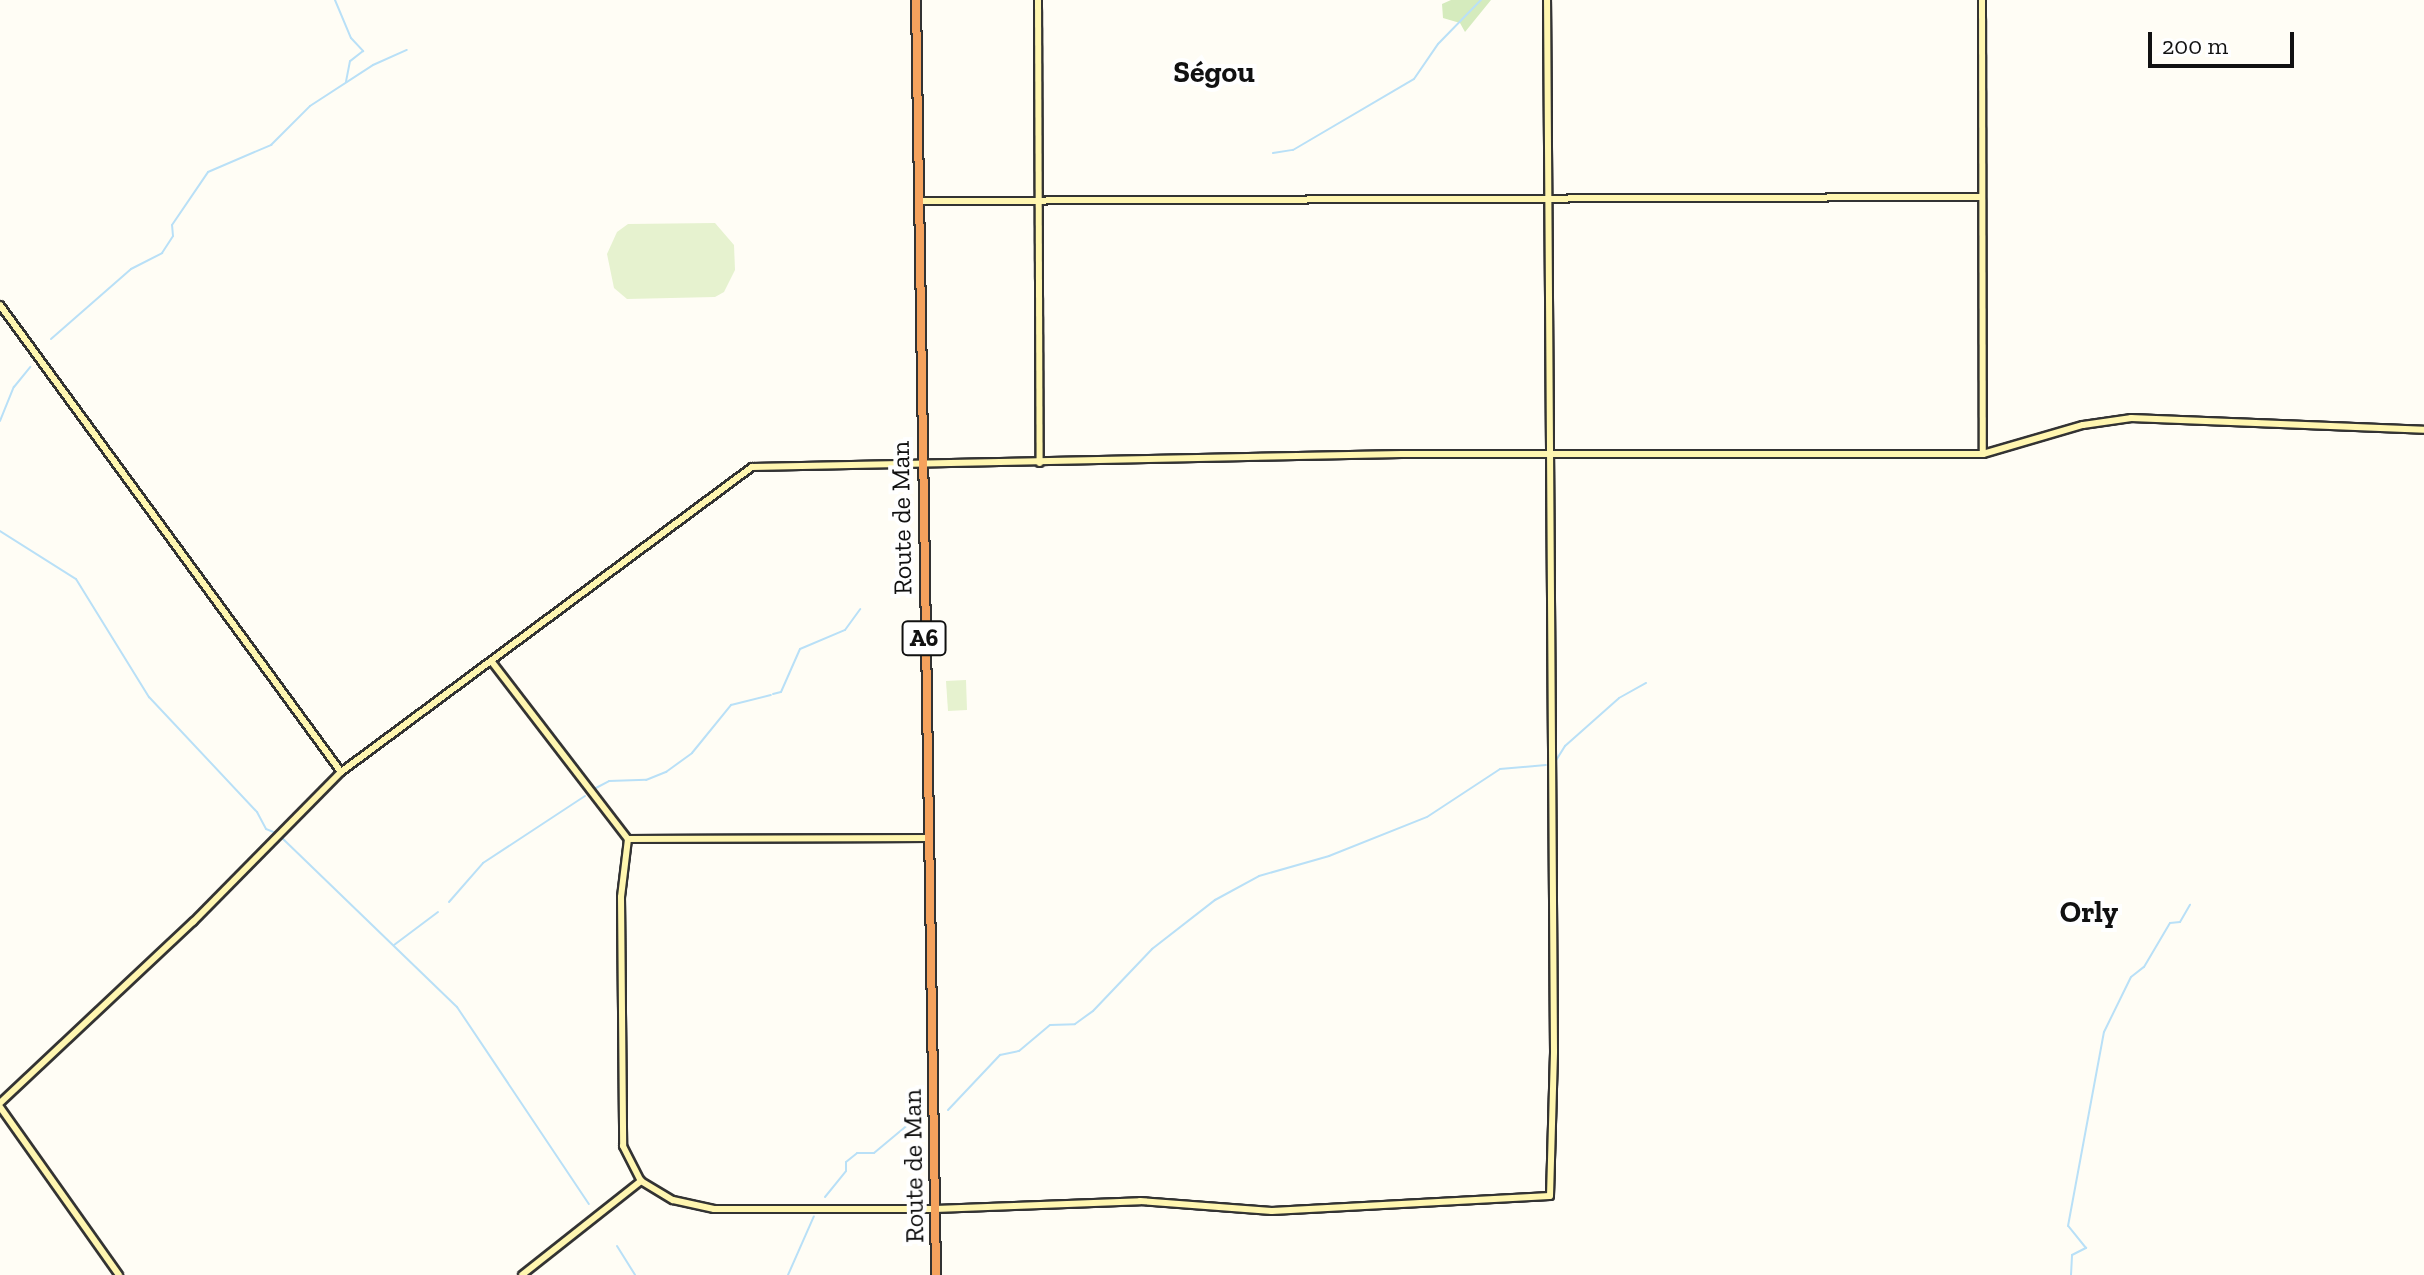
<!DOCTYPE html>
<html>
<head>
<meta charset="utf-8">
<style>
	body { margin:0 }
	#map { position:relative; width:2424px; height:1275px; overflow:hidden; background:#fffdf5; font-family:"Zilla Slab",serif }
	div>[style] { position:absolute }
	.green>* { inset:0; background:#d5ebbd }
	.pitch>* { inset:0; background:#e6f2cf }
	.stream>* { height:2px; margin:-1px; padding:0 1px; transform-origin:1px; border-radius:1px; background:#b9e0f7 }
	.roads { filter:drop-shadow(2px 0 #333) drop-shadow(-2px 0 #333) drop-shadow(0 2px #333) drop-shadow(0 -2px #333) }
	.secondary>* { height:6px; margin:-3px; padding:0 3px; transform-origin:3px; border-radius:3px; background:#fff6b0 }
	.highway>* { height:8px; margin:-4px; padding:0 4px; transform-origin:4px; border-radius:4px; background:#f5a25d }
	span { translate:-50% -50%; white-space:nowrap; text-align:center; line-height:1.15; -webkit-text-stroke:8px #fff; paint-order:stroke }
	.shield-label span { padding:2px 6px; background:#fff; border:2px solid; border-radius:6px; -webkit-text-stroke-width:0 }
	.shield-label { font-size:24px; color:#111; font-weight:700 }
	.street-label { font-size:26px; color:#111 }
	.quarter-label { font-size:30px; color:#111; font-weight:700 }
	.scale { position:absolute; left:2148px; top:32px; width:146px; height:36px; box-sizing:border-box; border:4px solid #111; border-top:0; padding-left:10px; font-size:24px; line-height:28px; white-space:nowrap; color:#111; -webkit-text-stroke:6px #fff; paint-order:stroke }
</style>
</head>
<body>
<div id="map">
	<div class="green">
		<i style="clip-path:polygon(1451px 0,1491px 0,1465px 32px,1460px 23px,1443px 18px,1442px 4px)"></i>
	</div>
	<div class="pitch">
		<i style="clip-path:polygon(715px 223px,734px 245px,735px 270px,724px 292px,715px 297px,627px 299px,614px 288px,607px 254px,617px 232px,628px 224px)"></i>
		<i style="clip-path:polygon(966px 680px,967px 710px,948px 711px,946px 681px)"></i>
	</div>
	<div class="stream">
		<i style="left:335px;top:0;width:41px;rotate:67.2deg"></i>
		<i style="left:351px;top:38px;width:18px;rotate:47deg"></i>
		<i style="left:363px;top:51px;width:16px;rotate:142deg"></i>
		<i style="left:350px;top:61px;width:21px;rotate:101deg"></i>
		<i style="left:1273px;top:153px;width:20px;rotate:-9deg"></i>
		<i style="left:1293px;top:150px;width:140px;rotate:-30.4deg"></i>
		<i style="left:1414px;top:79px;width:42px;rotate:-55.6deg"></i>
		<i style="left:1438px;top:44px;width:62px;rotate:-45.7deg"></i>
		<i style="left:51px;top:339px;width:106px;rotate:-41.2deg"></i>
		<i style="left:131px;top:269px;width:35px;rotate:-27deg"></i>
		<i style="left:162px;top:253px;width:20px;rotate:-57deg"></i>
		<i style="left:173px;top:236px;width:11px;rotate:-95deg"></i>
		<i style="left:172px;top:225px;width:64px;rotate:-55.8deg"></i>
		<i style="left:208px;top:172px;width:69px;rotate:-23.2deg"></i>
		<i style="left:271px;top:145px;width:55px;rotate:-45deg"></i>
		<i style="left:310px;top:106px;width:75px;rotate:-33.1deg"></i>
		<i style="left:373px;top:65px;width:37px;rotate:-24deg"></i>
		<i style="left:0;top:421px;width:37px;rotate:-68deg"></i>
		<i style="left:14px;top:387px;width:26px;rotate:-51deg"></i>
		<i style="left:0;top:531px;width:90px;rotate:32.3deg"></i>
		<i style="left:76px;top:579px;width:139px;rotate:58.3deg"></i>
		<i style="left:149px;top:697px;width:158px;rotate:46.8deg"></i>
		<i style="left:257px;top:812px;width:19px;rotate:62deg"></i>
		<i style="left:266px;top:829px;width:11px;rotate:22deg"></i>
		<i style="left:773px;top:694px;width:8px;rotate:-14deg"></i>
		<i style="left:781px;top:692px;width:47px;rotate:-66.2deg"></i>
		<i style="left:800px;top:649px;width:49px;rotate:-22.9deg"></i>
		<i style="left:845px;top:630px;width:26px;rotate:-54deg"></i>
		<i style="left:1555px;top:762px;width:19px;rotate:-58deg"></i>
		<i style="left:1565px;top:746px;width:72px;rotate:-41.6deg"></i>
		<i style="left:1619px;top:698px;width:31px;rotate:-29deg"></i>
		<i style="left:594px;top:789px;width:17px;rotate:-28deg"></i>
		<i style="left:609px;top:781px;width:37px;rotate:-2deg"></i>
		<i style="left:646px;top:780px;width:22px;rotate:-22deg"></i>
		<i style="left:666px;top:772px;width:32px;rotate:-36deg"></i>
		<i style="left:692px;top:753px;width:62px;rotate:-50.9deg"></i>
		<i style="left:731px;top:705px;width:41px;rotate:-14deg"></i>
		<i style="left:281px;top:837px;width:245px;rotate:44deg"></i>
		<i style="left:457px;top:1007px;width:237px;rotate:56.2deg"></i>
		<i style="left:449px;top:902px;width:52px;rotate:-48.9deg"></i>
		<i style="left:483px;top:863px;width:122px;rotate:-33.3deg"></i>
		<i style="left:394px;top:945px;width:55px;rotate:-36.9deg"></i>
		<i style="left:948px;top:1110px;width:76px;rotate:-46.6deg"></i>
		<i style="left:1000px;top:1055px;width:19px;rotate:-12deg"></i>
		<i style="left:1019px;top:1051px;width:40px;rotate:-40deg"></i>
		<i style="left:1050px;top:1025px;width:25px;rotate:-2deg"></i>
		<i style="left:1075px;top:1024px;width:22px;rotate:-36deg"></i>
		<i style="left:1093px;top:1011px;width:86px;rotate:-46.4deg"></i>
		<i style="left:1152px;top:949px;width:80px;rotate:-37.9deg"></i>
		<i style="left:1215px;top:900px;width:50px;rotate:-28.6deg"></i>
		<i style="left:1259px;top:876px;width:73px;rotate:-15.9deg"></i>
		<i style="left:1329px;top:856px;width:105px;rotate:-21.7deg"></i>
		<i style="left:1427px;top:817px;width:87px;rotate:-33.3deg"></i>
		<i style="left:1500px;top:769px;width:46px;rotate:-5deg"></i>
		<i style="left:825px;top:1197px;width:33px;rotate:-51deg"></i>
		<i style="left:846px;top:1171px;width:9px;rotate:-90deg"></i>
		<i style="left:846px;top:1162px;width:14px;rotate:-39deg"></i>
		<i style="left:857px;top:1153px;width:17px"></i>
		<i style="left:874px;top:1153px;width:55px;rotate:-39.8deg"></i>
		<i style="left:617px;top:1246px;width:34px;rotate:58deg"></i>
		<i style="left:788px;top:1275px;width:64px;rotate:-66.2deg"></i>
		<i style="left:2071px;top:1275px;width:20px;rotate:-87deg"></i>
		<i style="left:2072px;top:1255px;width:16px;rotate:-27deg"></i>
		<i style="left:2086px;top:1248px;width:28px;rotate:-129deg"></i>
		<i style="left:2068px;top:1226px;width:197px;rotate:-79.5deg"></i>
		<i style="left:2104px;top:1032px;width:61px;rotate:-63.9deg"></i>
		<i style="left:2131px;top:977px;width:16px;rotate:-38deg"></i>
		<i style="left:2144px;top:967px;width:51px;rotate:-59.4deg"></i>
		<i style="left:2170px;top:923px;width:10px;rotate:-6deg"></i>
		<i style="left:2180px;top:922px;width:20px;rotate:-60deg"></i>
	</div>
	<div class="roads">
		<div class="secondary">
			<i style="left:1038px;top:0;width:463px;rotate:89.8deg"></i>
			<i style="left:1982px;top:0;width:454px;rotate:89.9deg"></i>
			<i style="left:918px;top:201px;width:1064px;rotate:-0.22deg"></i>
			<i style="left:0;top:305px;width:578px;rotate:53.86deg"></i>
			<i style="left:492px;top:662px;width:223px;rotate:52.5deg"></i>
			<i style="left:628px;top:839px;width:300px;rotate:-0.2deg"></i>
			<i style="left:628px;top:839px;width:58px;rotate:96.9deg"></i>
			<i style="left:621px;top:897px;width:249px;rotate:89.5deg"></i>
			<i style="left:623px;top:1146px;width:39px;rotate:63deg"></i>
			<i style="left:641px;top:1181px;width:37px;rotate:31deg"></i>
			<i style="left:673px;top:1200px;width:42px;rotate:12.4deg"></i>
			<i style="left:714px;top:1209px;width:221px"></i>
			<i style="left:935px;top:1209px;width:205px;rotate:-2.2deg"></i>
			<i style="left:1140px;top:1201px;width:132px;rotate:4.3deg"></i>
			<i style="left:1272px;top:1211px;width:278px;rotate:-3.1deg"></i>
			<i style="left:1550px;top:1196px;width:145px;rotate:-88.4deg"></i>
			<i style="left:1554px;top:1051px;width:1051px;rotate:-90.38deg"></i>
			<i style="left:0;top:1103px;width:265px;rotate:-43.2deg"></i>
			<i style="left:193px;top:922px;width:211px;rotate:-45.4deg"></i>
			<i style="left:341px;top:772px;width:512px;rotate:-36.58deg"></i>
			<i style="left:752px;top:467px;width:650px;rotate:-1.15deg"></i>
			<i style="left:1402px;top:454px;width:581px"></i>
			<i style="left:1983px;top:454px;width:104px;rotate:-16.2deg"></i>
			<i style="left:2083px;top:425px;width:49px;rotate:-8.3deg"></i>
			<i style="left:2131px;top:418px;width:293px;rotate:2.3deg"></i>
			<i style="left:0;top:1107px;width:206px;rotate:54.7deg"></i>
			<i style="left:522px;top:1275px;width:152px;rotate:-38.3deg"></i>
		</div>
		<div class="highway">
			<i style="left:916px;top:0;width:1275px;rotate:89.1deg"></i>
		</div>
	</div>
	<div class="shield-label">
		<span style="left:924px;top:638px">A6</span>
	</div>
	<div class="street-label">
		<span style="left:902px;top:518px;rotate:-91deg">Route de Man</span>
		<span style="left:914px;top:1166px;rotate:-91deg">Route de Man</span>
	</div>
	<div class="quarter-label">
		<span style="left:1214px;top:72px">Ségou</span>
		<span style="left:2089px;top:912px">Orly</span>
	</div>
	<div class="scale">200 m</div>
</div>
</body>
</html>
